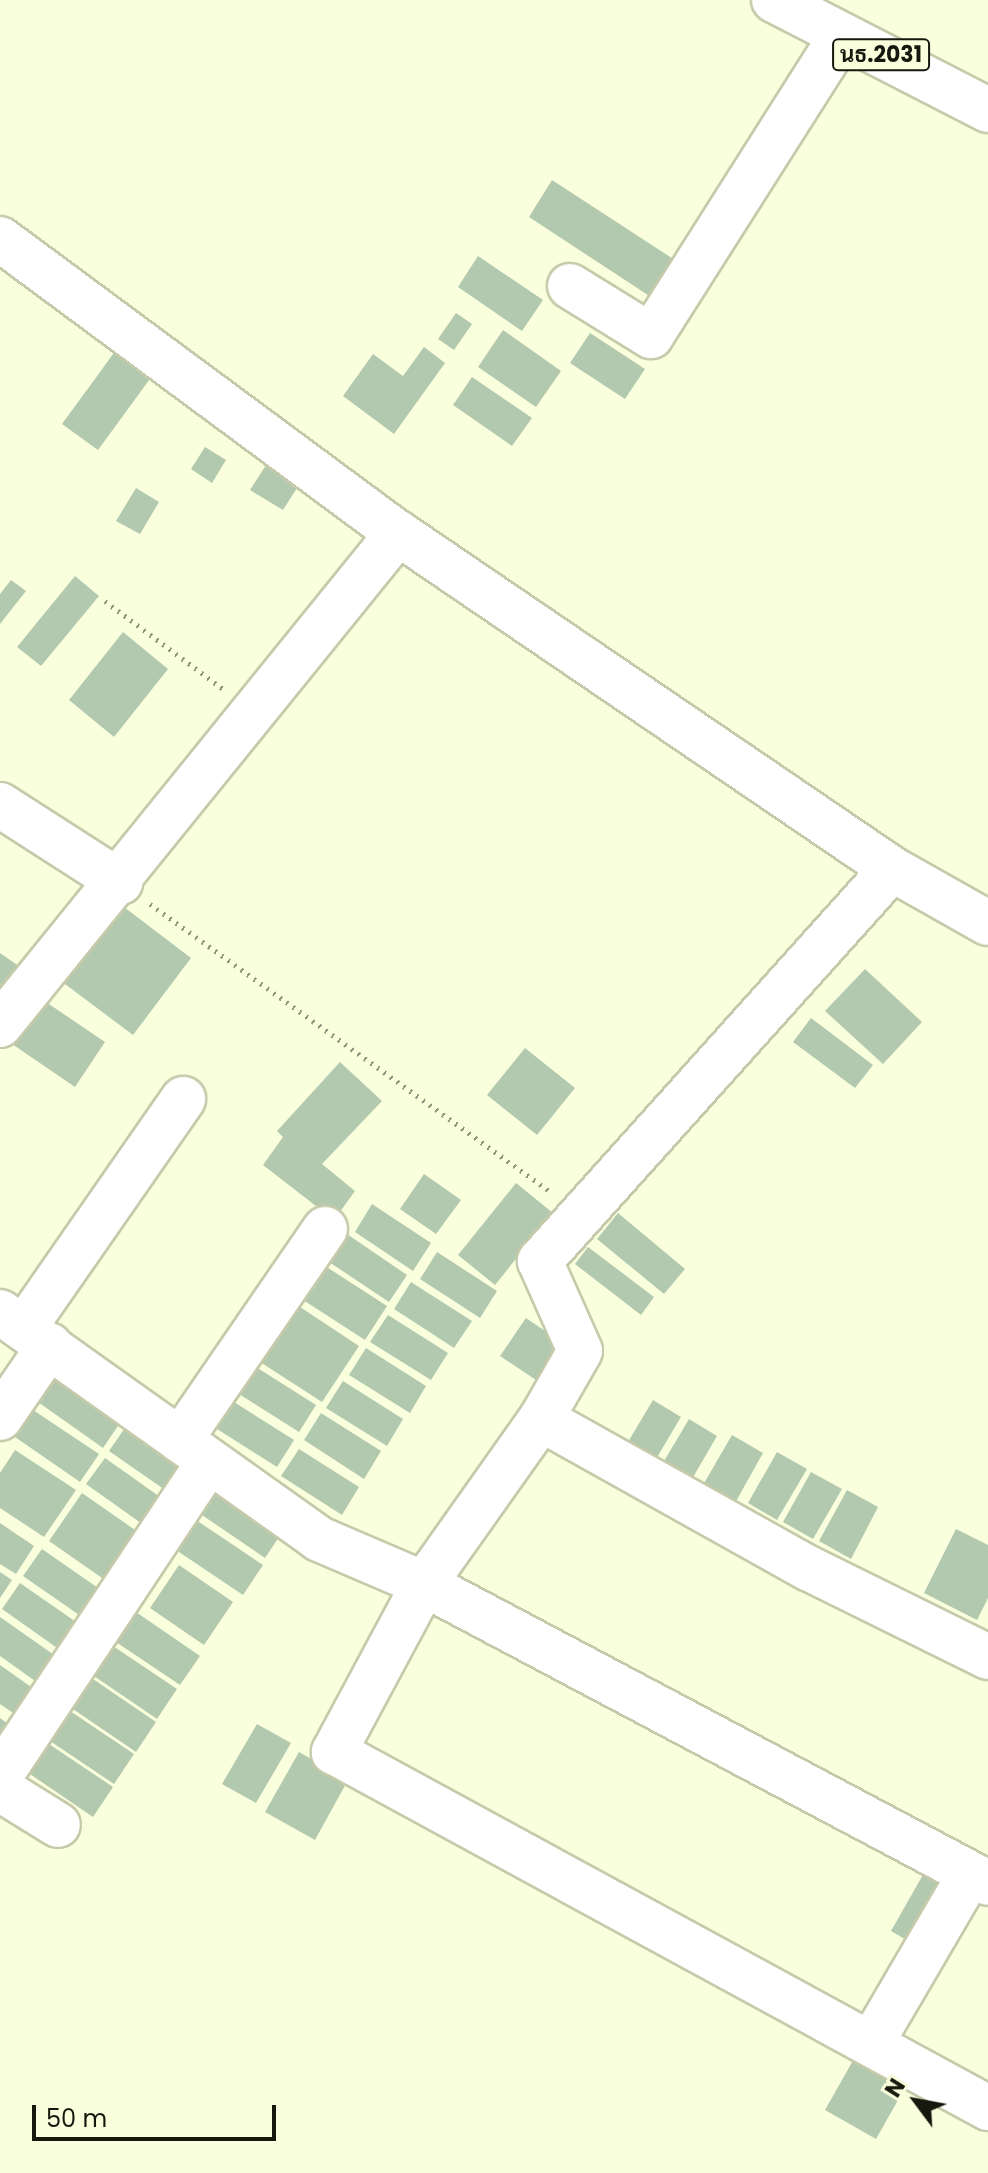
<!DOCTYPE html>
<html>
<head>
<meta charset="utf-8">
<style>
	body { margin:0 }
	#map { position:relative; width:988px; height:2173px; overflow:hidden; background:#f9fedd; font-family:Poppins,Sarabun,sans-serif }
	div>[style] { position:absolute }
	.building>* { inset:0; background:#b3c9af }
	.path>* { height:5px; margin-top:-2.5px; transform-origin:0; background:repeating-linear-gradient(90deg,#93967f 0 2px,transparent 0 8px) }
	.roads { filter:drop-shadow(2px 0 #c5caaa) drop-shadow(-2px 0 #c5caaa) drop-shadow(0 2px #c5caaa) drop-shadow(0 -2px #c5caaa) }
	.minor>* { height:44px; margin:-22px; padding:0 22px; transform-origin:22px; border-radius:22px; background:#fff }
	.major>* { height:44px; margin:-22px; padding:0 22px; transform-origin:22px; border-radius:22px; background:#fff }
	span { translate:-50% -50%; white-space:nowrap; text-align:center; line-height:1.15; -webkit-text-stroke:8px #f9fedd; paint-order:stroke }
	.shield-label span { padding:2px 6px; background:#f9fedd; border:2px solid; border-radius:6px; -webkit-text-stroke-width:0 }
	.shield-label { font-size:22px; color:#17180d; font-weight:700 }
	.north { position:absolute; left:876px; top:2061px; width:80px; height:80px; -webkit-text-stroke:6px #f9fedd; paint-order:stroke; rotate:302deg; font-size:22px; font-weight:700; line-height:32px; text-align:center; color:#17180d }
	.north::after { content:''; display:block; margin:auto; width:28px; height:36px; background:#17180d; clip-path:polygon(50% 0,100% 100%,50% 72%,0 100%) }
	.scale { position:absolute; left:32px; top:2105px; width:244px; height:36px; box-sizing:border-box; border:4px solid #17180d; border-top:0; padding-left:10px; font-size:24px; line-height:28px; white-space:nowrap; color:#17180d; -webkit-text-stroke:6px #f9fedd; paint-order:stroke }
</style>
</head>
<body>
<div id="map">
	<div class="building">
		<i style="clip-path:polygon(552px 180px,684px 266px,660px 303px,529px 217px)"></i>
		<i style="clip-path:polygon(478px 256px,543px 300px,522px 331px,458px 287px)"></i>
		<i style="clip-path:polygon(456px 313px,472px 324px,454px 350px,438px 339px)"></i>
		<i style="clip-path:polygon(503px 330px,561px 371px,536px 407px,478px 367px)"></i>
		<i style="clip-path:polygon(590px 333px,645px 369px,625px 399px,570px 363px)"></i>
		<i style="clip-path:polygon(119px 346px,155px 372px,98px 450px,62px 424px)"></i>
		<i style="clip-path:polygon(424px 347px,445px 363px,394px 434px,343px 396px,373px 354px,403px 376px)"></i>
		<i style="clip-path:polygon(472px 377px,532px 418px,512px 446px,453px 405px)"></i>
		<i style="clip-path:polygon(205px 447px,226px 460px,212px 483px,191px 469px)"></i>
		<i style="clip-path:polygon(270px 459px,302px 480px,283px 510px,250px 490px)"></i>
		<i style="clip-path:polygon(136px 488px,159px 502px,140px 534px,116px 521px)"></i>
		<i style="clip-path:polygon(75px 576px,99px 596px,41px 666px,17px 647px)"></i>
		<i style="clip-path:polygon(11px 580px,26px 591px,0 624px,0 594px)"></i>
		<i style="clip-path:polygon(123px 632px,168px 669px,114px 737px,69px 700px)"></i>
		<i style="clip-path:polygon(120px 904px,191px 958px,133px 1035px,61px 981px)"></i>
		<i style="clip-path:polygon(0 953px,23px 969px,0 999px)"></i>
		<i style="clip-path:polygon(865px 969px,922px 1022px,883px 1064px,825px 1011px)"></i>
		<i style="clip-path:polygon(43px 1000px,105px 1042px,75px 1087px,12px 1044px)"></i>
		<i style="clip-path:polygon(811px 1018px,873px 1065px,855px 1088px,793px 1042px)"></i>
		<i style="clip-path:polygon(525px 1048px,575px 1088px,537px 1135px,487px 1095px)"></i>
		<i style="clip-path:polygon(340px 1062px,382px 1101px,322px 1164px,355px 1191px,334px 1220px,263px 1165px,283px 1137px,277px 1131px)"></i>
		<i style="clip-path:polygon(424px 1174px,461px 1200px,436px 1234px,400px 1209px)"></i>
		<i style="clip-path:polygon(516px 1183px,553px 1213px,495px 1285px,458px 1255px)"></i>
		<i style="clip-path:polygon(372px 1204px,431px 1243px,413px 1271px,355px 1232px)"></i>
		<i style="clip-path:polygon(618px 1213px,685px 1269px,664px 1294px,597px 1239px)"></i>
		<i style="clip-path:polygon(344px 1232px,407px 1275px,389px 1302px,326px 1260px)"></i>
		<i style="clip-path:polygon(588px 1247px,654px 1297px,641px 1315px,575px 1264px)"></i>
		<i style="clip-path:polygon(437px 1252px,497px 1291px,480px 1318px,420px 1279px)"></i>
		<i style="clip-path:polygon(322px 1264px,387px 1306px,365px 1340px,300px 1298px)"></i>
		<i style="clip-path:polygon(411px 1282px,472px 1321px,454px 1348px,394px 1309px)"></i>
		<i style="clip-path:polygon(294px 1303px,359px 1346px,322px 1402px,257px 1360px)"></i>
		<i style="clip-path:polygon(388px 1315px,448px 1353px,431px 1380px,370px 1342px)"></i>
		<i style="clip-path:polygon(526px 1318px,570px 1348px,545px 1386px,500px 1356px)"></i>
		<i style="clip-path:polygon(366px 1348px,426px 1386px,410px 1413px,349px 1375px)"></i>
		<i style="clip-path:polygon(256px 1367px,316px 1405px,299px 1432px,239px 1394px)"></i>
		<i style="clip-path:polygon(57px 1375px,122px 1420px,103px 1448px,38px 1402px)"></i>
		<i style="clip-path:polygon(343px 1381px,403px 1419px,387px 1446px,326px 1408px)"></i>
		<i style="clip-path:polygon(653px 1400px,681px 1417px,653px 1464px,625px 1447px)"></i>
		<i style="clip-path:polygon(234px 1402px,294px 1440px,277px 1467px,217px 1429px)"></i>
		<i style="clip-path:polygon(33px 1410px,99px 1454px,80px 1482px,15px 1437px)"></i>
		<i style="clip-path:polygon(321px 1413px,381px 1451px,364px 1479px,304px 1440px)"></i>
		<i style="clip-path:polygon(689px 1419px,717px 1436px,689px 1484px,660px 1468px)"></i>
		<i style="clip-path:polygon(127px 1425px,186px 1466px,168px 1492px,109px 1451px)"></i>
		<i style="clip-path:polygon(732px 1435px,763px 1453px,735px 1503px,703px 1485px)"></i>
		<i style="clip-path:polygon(299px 1449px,359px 1487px,342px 1515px,281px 1476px)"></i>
		<i style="clip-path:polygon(15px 1450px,76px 1490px,44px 1537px,0 1508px,0 1473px)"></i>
		<i style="clip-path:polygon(777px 1452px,807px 1469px,777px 1520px,748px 1503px)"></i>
		<i style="clip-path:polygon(105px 1458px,163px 1499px,145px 1526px,86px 1484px)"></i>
		<i style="clip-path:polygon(811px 1472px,842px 1489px,813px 1539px,783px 1522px)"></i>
		<i style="clip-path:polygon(219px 1483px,285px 1528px,265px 1558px,199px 1513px)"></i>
		<i style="clip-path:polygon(847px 1490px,878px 1507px,851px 1559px,819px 1541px)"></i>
		<i style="clip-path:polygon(82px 1493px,138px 1532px,105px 1580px,49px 1541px)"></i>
		<i style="clip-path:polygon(196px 1520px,263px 1565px,243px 1595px,176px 1550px)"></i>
		<i style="clip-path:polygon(0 1523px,34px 1546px,16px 1574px,0 1564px)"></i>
		<i style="clip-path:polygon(956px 1529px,988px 1545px,988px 1598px,977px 1620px,924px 1593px)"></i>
		<i style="clip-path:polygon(42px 1549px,101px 1590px,82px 1617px,23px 1576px)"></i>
		<i style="clip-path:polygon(179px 1565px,233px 1602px,204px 1645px,150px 1608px)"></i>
		<i style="clip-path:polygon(0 1572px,12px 1580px,0 1598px)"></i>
		<i style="clip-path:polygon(20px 1583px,79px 1624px,60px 1650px,2px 1609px)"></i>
		<i style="clip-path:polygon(133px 1610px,200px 1656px,180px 1685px,113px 1640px)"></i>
		<i style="clip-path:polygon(0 1617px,57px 1657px,38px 1683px,0 1656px)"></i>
		<i style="clip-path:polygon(110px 1644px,177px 1689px,157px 1719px,91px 1674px)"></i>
		<i style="clip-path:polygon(0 1665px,34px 1689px,16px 1715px,0 1704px)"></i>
		<i style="clip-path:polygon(90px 1677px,156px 1722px,136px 1752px,70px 1707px)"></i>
		<i style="clip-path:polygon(67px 1709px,134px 1754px,114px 1784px,47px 1739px)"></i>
		<i style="clip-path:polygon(0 1718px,11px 1726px,0 1740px)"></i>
		<i style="clip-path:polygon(257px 1724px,291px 1743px,256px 1803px,222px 1784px)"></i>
		<i style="clip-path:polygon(46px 1742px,113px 1787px,93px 1817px,27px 1772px)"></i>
		<i style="clip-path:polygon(299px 1752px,348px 1780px,315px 1840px,265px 1812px)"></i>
		<i style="clip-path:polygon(924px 1873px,948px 1886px,915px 1945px,891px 1931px)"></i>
		<i style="clip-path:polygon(859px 2050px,910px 2079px,876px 2139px,825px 2110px)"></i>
	</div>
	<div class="path">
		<i style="left:105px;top:601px;width:147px;rotate:36.7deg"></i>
		<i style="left:150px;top:904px;width:494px;rotate:35.7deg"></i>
	</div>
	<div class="roads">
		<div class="minor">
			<i style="left:0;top:239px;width:495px;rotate:36.5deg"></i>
			<i style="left:398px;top:533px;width:597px;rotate:34.22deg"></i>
			<i style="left:892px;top:869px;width:110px;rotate:29.4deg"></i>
			<i style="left:570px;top:286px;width:95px;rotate:31.7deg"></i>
			<i style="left:651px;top:336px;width:356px;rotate:-57.6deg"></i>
			<i style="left:0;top:805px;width:143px;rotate:32.7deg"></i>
			<i style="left:892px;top:869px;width:527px;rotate:131.92deg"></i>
			<i style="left:540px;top:1261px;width:98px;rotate:66deg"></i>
			<i style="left:580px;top:1351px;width:78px;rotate:119.8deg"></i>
			<i style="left:541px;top:1419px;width:306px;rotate:29.2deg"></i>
			<i style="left:808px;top:1568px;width:201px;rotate:26.3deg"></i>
			<i style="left:0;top:1025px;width:633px;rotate:-51.03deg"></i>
			<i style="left:0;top:1312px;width:392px;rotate:35.4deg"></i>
			<i style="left:319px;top:1539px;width:114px;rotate:23.2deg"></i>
			<i style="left:424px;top:1584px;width:638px;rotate:27.93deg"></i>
			<i style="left:24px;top:1328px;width:279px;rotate:-55.2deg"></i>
			<i style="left:0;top:1418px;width:88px;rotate:-55.6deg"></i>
			<i style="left:541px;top:1419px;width:202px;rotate:125.3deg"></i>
			<i style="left:424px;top:1584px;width:191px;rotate:118.2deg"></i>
			<i style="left:334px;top:1752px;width:745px;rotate:28.56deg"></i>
			<i style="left:180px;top:1440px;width:256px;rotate:-55.5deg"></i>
			<i style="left:0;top:1776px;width:378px;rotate:-56.4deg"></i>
			<i style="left:0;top:1789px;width:68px;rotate:31.8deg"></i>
			<i style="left:872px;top:2042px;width:194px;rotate:-59.7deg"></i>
		</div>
		<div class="major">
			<i style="left:774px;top:0;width:241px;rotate:27.2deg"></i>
		</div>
	</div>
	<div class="shield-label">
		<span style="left:881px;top:55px">นธ.2031</span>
	</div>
	<div class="north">N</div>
	<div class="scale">50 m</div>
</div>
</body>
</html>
